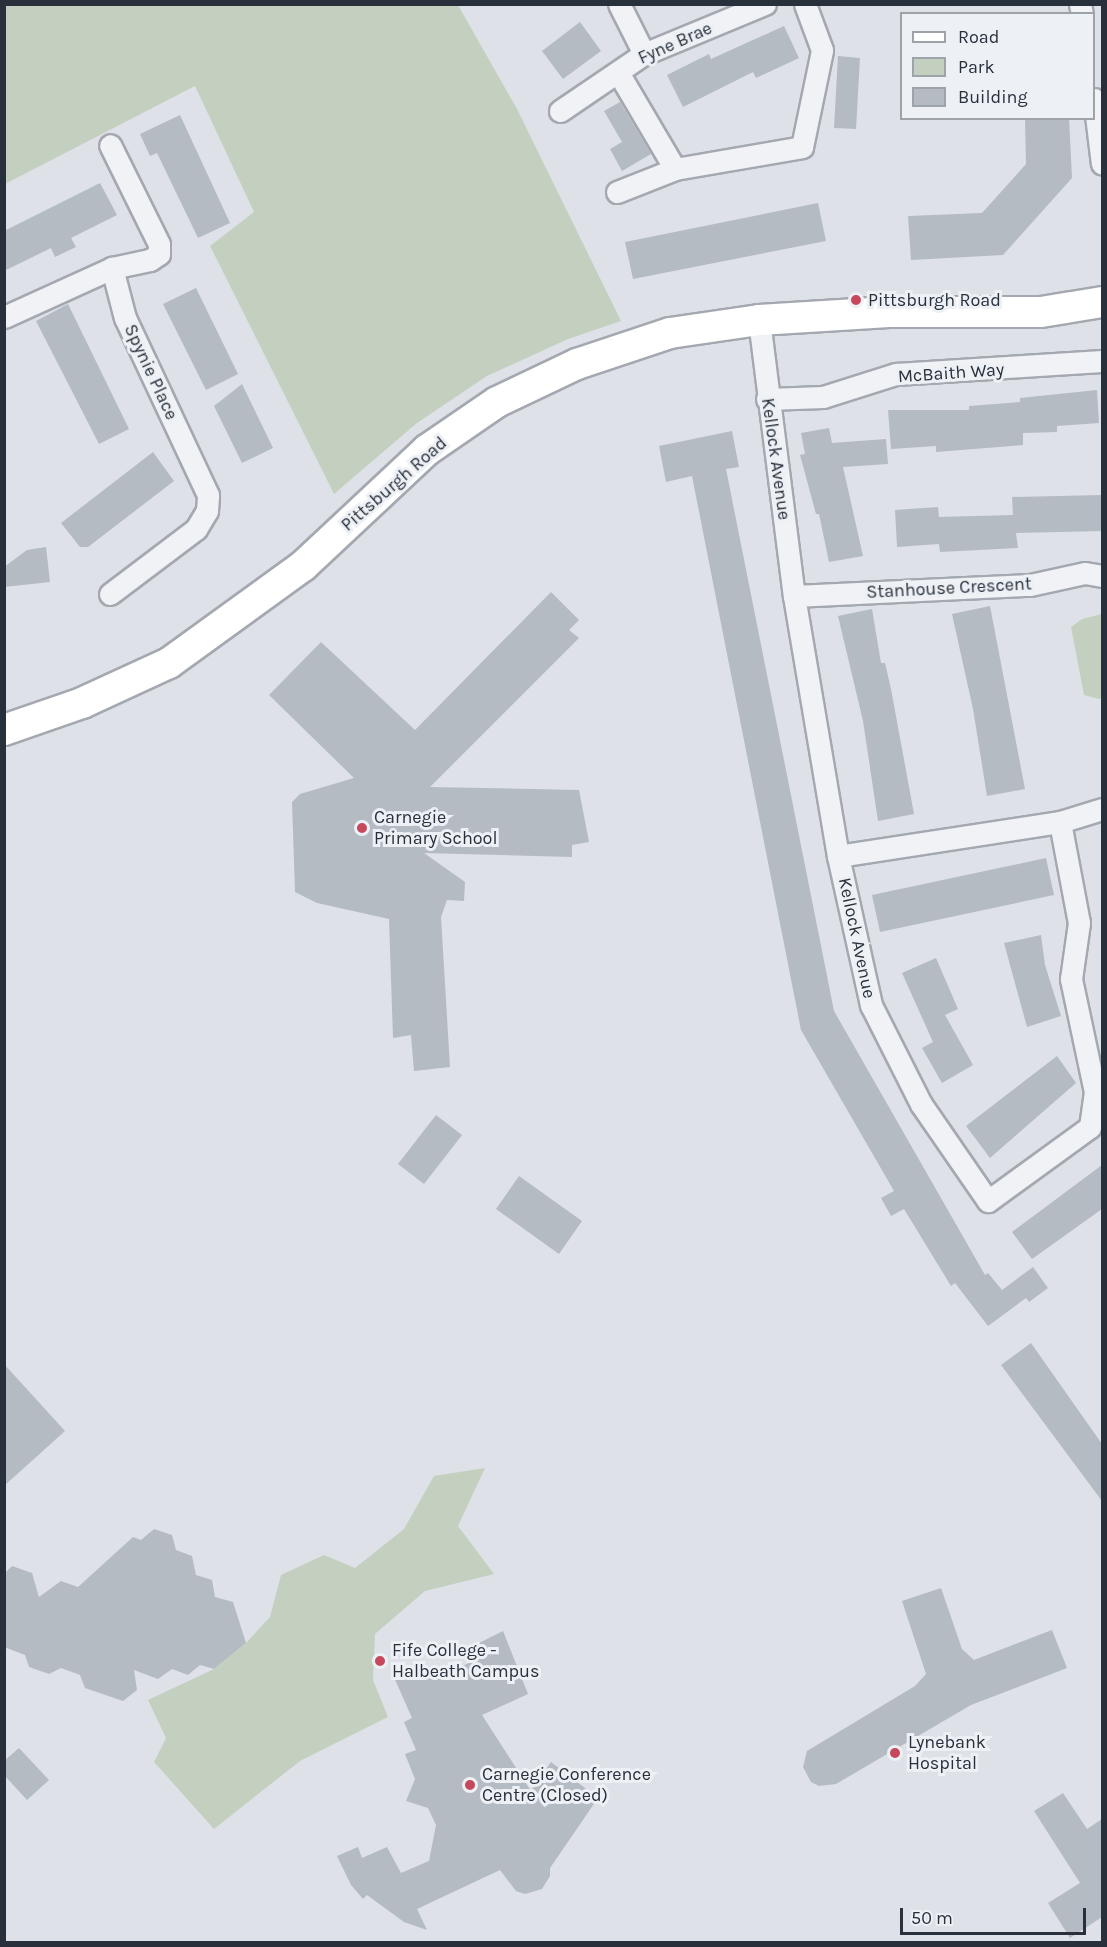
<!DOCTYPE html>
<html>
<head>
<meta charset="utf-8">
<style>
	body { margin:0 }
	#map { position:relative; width:1107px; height:1947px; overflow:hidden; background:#dee1e7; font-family:Karla,sans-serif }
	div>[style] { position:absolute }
	.green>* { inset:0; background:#c4d0bf }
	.building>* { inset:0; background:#b5bbc3 }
	.roads { filter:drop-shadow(2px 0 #a4a8b0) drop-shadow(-2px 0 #a4a8b0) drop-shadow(0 2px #a4a8b0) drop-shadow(0 -2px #a4a8b0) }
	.street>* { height:21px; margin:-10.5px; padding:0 10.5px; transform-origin:10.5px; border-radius:10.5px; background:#f0f2f5 }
	.secondary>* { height:30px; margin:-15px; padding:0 15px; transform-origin:15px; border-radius:15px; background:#fff }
	.dots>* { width:16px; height:16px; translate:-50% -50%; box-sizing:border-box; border:3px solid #edf0f4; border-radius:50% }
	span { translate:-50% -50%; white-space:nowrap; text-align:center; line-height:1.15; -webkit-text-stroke:6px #edf0f4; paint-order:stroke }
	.street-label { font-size:18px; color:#28303c }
	.poi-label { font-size:18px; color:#28303c }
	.left { translate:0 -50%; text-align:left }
	.frame { position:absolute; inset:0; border:6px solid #28303c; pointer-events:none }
	.legend { position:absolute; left:900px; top:12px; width:195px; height:108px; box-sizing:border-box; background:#edf0f4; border:2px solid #9ea3aa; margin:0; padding:8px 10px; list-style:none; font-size:18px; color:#28303c }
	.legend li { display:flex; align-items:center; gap:12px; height:30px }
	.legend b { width:30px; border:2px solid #9ea3aa }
	.scale { position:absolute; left:900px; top:1908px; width:186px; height:27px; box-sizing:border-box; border:3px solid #28303c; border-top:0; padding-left:8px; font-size:18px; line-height:21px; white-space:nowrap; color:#28303c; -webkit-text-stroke:4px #edf0f4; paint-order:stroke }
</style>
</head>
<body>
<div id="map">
	<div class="green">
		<i style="clip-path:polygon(5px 4px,458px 5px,517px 109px,621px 321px,568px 339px,487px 376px,417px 423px,334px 494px,210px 246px,254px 212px,195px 86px,5px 184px)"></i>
		<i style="clip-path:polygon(1102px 614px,1102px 698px,1099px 699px,1084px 695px,1071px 627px,1082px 619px)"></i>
		<i style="clip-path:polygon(485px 1468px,458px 1526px,494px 1574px,425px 1591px,375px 1634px,373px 1680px,388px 1717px,300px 1761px,214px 1829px,154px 1762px,166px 1738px,148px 1700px,214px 1669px,246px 1643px,270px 1617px,281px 1575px,324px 1555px,355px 1568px,404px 1529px,434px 1476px)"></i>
	</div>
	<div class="building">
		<i style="clip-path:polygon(580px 22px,601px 51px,563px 79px,542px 51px)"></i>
		<i style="clip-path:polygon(784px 26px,799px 58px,756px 78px,753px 72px,683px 107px,667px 75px,709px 54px,711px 59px)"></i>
		<i style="clip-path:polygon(838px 56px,860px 58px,856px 129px,834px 128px)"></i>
		<i style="clip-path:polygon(620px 102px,651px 154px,622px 171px,610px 149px,622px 142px,604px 111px)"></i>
		<i style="clip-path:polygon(180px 115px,230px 223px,198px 238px,157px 153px,150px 156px,140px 134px)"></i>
		<i style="clip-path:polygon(1025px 118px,1069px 118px,1072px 178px,1003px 255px,911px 260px,908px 216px,982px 213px,1026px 164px)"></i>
		<i style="clip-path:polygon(100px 183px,117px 215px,71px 238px,76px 247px,55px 257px,51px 248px,4px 271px,4px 231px)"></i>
		<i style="clip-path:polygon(818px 203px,826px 241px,633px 279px,625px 242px)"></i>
		<i style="clip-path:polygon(196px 288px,238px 374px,206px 390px,163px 304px)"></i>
		<i style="clip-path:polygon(68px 304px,129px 429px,99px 444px,36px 321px)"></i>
		<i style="clip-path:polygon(242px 384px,273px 448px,242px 463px,214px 406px)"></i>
		<i style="clip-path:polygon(1097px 390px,1099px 423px,1057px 426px,1057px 432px,1023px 433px,1023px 445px,936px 452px,936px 446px,891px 449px,888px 410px,969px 410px,969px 406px,1020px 402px,1020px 398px)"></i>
		<i style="clip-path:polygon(829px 428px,832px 443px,886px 439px,888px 464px,843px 467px,863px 556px,829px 562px,819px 514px,816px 514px,800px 455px,805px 454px,801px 433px)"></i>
		<i style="clip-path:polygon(732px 431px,739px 467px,726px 469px,834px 1011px,985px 1275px,988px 1273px,1002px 1290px,1033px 1267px,1048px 1288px,1029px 1302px,1026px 1298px,988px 1326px,955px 1283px,951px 1286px,904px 1209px,891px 1216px,881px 1198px,894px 1191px,801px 1030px,692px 476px,666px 482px,659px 446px)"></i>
		<i style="clip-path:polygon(153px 452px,174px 481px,88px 547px,80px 547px,61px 523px)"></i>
		<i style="clip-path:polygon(1102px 495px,1102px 531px,1016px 533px,1018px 548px,940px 552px,939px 544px,897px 547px,895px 510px,938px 507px,939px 517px,1013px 515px,1012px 497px)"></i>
		<i style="clip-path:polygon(46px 547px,50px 582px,4px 587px,4px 567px,27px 550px)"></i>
		<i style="clip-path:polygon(551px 592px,579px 620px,569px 630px,579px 638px,430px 787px,579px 790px,589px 842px,572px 845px,572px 857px,424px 853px,465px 882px,464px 901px,447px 900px,441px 917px,450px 1067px,414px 1071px,411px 1035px,393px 1038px,389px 919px,317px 903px,295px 892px,292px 802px,300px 794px,354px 778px,269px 695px,321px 642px,415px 730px)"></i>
		<i style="clip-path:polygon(990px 606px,1025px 789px,987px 796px,973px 709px,952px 614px)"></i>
		<i style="clip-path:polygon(872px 609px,881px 663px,885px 663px,891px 689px,914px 814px,878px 821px,863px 721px,838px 616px)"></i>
		<i style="clip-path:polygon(1046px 858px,1054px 895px,880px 932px,872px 895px)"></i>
		<i style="clip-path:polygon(1041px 935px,1045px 965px,1061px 1016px,1027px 1027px,1004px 943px)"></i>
		<i style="clip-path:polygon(936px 958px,958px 1009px,945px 1015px,973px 1065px,942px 1083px,922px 1048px,933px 1042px,902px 973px)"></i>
		<i style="clip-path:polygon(1057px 1056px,1076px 1083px,990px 1158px,966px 1126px)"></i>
		<i style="clip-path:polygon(436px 1115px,462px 1135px,424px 1184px,398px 1164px)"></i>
		<i style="clip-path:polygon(1102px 1165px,1102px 1209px,1032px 1259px,1012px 1232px)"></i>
		<i style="clip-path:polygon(519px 1176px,582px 1221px,559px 1254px,496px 1209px)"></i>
		<i style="clip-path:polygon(1031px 1343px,1102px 1444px,1102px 1501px,1001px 1365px)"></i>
		<i style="clip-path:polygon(4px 1364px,65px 1431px,4px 1486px)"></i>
		<i style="clip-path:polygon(154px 1529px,172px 1535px,176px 1550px,192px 1556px,196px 1575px,212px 1580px,215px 1597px,233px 1602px,246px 1643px,214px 1669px,200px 1665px,188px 1675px,172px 1669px,158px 1679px,134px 1670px,137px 1690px,123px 1701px,85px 1688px,80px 1675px,61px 1668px,49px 1674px,29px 1667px,25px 1655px,4px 1647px,4px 1574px,12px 1566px,32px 1573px,39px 1597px,61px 1581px,78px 1587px,133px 1537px,141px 1540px)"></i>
		<i style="clip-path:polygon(941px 1588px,962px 1649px,974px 1660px,1052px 1630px,1067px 1668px,971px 1705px,836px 1784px,819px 1786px,811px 1782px,803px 1767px,807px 1751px,915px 1686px,926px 1674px,902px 1601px)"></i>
		<i style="clip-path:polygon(503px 1631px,528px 1694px,482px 1715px,531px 1791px,551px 1762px,598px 1798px,550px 1868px,550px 1876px,542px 1889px,525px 1894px,516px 1891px,500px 1870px,417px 1909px,427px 1930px,404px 1922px,367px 1895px,363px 1899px,351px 1885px,337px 1856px,358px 1847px,362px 1858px,387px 1847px,401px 1873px,429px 1861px,436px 1825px,428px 1808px,406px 1801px,415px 1779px,405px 1754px,416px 1750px,404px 1722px,412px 1718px,393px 1675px,412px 1666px,415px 1673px,431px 1666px,436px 1678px,471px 1662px,465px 1650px)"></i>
		<i style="clip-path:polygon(19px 1748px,49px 1780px,27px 1800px,4px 1775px,4px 1761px)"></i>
		<i style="clip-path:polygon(1063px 1793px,1087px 1829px,1102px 1819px,1102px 1917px,1070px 1938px,1048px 1903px,1080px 1883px,1034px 1811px)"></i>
	</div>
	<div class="roads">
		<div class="street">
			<i style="left:619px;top:4px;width:56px;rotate:63.4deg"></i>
			<i style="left:1080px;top:4px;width:10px;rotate:79deg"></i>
			<i style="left:619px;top:74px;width:110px;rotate:59.5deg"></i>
			<i style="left:1094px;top:99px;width:65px;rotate:83deg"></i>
			<i style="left:560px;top:111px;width:102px;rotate:-34.2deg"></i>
			<i style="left:644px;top:54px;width:131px;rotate:-22.5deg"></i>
			<i style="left:617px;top:192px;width:62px;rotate:-21.6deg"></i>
			<i style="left:675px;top:169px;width:129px;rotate:-9.8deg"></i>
			<i style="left:802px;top:147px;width:99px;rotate:-78.3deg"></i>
			<i style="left:822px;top:50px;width:49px;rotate:-110.3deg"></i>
			<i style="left:4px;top:317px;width:119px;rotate:-24.4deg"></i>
			<i style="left:759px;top:320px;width:278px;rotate:82.8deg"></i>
			<i style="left:794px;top:596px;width:264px;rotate:80.4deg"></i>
			<i style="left:838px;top:856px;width:153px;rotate:77.5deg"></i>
			<i style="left:871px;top:1005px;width:111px;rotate:63.2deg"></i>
			<i style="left:921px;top:1104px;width:118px;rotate:55.4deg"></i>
			<i style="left:988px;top:1201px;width:126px;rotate:-36deg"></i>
			<i style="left:1090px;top:1127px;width:35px;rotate:-82deg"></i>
			<i style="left:1095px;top:1092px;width:116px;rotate:-102deg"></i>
			<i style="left:1071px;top:979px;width:57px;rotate:-81.9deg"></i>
			<i style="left:1079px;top:923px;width:103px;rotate:-100.7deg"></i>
			<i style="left:767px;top:399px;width:56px;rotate:-2deg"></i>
			<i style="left:823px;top:397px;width:77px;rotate:-17.5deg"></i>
			<i style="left:896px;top:374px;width:206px;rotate:-3.6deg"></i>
			<i style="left:110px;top:594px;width:108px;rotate:-37.1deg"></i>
			<i style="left:196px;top:529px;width:21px;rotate:-59deg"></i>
			<i style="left:207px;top:511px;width:16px;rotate:-86deg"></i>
			<i style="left:208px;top:495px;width:195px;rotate:-115.1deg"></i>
			<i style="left:125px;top:318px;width:52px;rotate:-104.6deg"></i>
			<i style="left:112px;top:268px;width:39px;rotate:-12deg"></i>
			<i style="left:150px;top:260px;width:11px;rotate:-34deg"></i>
			<i style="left:159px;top:254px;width:10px;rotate:-90deg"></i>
			<i style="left:159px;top:244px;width:110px;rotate:-116.3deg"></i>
			<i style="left:794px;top:596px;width:236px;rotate:-2.7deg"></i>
			<i style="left:1030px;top:585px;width:56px;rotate:-12.3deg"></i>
			<i style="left:1085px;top:573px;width:17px;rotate:10deg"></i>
			<i style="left:838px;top:856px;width:225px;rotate:-8.7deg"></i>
			<i style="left:1060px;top:822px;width:44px;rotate:-17.2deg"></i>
		</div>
		<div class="secondary">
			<i style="left:4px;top:730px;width:83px;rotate:-19.1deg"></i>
			<i style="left:82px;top:703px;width:96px;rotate:-24.7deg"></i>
			<i style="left:169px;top:663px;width:165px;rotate:-35.9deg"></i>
			<i style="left:303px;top:566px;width:170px;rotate:-43.1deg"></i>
			<i style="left:427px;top:450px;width:85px;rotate:-34.4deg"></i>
			<i style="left:497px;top:402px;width:89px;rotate:-25.4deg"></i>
			<i style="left:577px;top:364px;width:98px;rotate:-18.4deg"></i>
			<i style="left:670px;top:333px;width:90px;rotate:-8.3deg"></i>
			<i style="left:759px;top:320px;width:130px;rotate:-3.5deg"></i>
			<i style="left:889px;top:312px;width:152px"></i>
			<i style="left:1041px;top:312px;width:62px;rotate:-9.3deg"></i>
		</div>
	</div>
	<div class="dots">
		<i style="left:856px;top:300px;background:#c6485c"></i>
		<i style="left:362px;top:828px;background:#c6485c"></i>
		<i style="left:380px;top:1661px;background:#c6485c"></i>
		<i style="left:895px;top:1753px;background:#c6485c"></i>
		<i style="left:470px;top:1785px;background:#c6485c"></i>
	</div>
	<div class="street-label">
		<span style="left:675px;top:43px;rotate:-24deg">Fyne Brae</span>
		<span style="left:151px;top:372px;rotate:65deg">Spynie Place</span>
		<span style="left:951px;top:373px;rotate:-4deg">McBaith Way</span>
		<span style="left:776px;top:459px;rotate:82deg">Kellock Avenue</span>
		<span style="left:394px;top:484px;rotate:-41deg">Pittsburgh Road</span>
		<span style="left:949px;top:588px;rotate:-3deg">Stanhouse Crescent</span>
		<span style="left:857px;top:938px;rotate:78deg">Kellock Avenue</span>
	</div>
	<div class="poi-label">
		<span class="left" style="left:868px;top:300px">Pittsburgh Road</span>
		<span class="left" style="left:374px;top:828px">Carnegie<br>Primary School</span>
		<span class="left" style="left:392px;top:1661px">Fife College -<br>Halbeath Campus</span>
		<span class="left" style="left:908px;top:1753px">Lynebank<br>Hospital</span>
		<span class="left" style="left:482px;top:1785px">Carnegie Conference<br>Centre (Closed)</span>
	</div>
	<div class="frame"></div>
	<ul class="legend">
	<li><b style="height:8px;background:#fff"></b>Road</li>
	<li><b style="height:16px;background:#c4d0bf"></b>Park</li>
	<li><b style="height:16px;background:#b5bbc3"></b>Building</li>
	</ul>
	<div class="scale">50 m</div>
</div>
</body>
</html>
